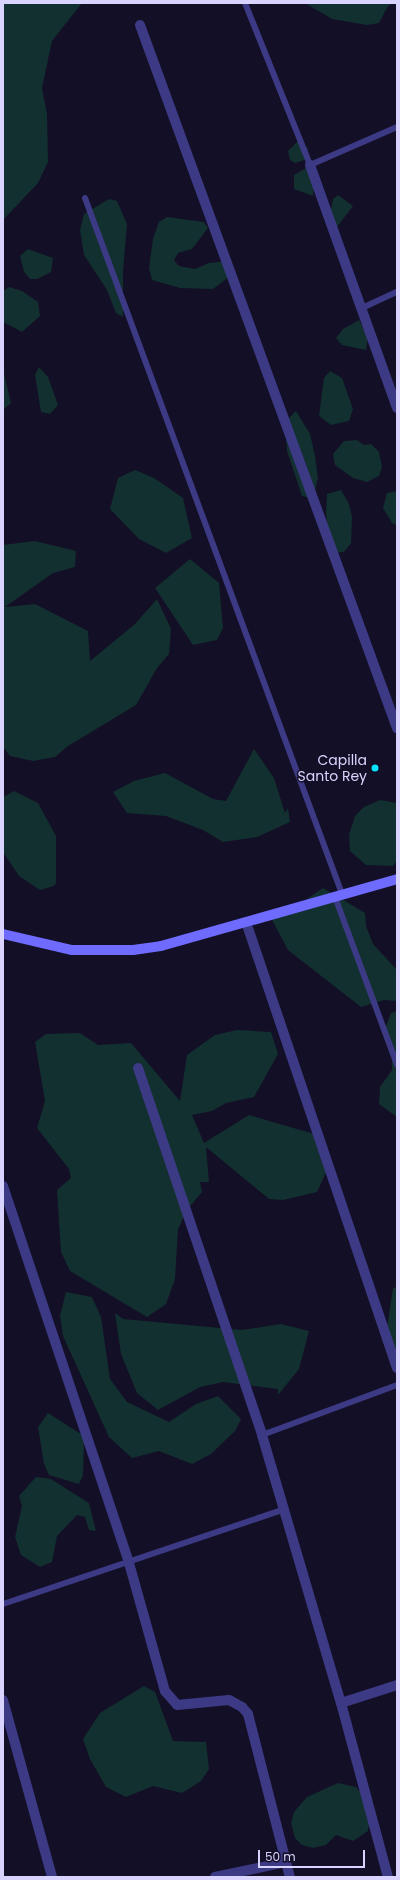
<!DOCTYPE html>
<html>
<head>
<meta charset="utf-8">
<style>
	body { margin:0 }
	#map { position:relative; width:400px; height:1880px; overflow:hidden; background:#130f26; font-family:Poppins,sans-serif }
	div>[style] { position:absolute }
	.green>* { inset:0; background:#12302f }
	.service>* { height:6px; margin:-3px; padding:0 3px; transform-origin:3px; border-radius:3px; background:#3d3a85 }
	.minor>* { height:10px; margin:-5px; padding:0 5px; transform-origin:5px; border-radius:5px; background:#3d3a85 }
	.secondary>* { height:10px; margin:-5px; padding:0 5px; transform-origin:5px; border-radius:5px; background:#6f6bff }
	.dots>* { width:11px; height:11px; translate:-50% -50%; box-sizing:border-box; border:2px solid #130f26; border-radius:50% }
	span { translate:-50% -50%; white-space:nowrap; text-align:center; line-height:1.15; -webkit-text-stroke:3px #130f26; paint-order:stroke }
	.poi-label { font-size:14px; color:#d9d4ff }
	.right { translate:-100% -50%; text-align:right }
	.frame { position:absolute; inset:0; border:4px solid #d9d4ff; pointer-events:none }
	.scale { position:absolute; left:258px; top:1850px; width:107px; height:18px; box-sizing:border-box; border:2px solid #d9d4ff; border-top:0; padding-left:5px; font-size:12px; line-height:14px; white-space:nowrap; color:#d9d4ff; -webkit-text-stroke:3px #130f26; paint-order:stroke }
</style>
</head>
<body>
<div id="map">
	<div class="green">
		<i style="clip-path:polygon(3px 3px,82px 3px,52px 41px,42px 88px,47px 114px,48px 162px,38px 183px,3px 220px)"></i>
		<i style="clip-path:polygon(305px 3px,393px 3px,388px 6px,379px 23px,367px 25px,332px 19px)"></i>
		<i style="clip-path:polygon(298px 141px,308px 148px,307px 159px,295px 163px,290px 160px,288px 151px)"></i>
		<i style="clip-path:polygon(306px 168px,314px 182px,313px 196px,294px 189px,294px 175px)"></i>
		<i style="clip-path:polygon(338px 195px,353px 206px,337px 227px,329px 220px,333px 199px)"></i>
		<i style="clip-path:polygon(109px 199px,117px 201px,127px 224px,123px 271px,123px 317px,116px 313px,107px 290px,84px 255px,80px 230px,84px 214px)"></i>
		<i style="clip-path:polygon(167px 217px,204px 222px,208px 228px,192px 249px,178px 253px,174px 260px,179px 266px,195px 269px,209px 263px,229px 261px,234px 273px,213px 289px,180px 288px,152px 280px,149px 268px,153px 239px,159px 222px)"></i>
		<i style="clip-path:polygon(28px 249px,53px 258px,51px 272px,37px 279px,30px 279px,24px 272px,20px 256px)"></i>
		<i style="clip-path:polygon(9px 287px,22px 291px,38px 302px,40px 316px,22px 332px,3px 322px,3px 291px)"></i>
		<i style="clip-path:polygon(359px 320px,368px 338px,366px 350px,342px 345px,336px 338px,343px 329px)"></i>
		<i style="clip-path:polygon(39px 367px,48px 377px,58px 405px,50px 414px,41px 412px,35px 375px)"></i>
		<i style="clip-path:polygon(3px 369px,11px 403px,3px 410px)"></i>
		<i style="clip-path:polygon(330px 371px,342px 378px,353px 409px,349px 421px,331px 425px,319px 416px,324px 378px)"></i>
		<i style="clip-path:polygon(296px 411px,310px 434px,315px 456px,318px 478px,313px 499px,302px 496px,287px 451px,285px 422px)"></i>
		<i style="clip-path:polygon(357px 440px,364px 445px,371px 444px,379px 452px,382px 467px,379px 476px,367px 482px,353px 478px,335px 465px,333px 454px,344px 441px)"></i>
		<i style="clip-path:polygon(135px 470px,154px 478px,183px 498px,192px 538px,166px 553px,139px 539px,110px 509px,118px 478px)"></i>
		<i style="clip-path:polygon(341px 490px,349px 504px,352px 517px,351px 543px,344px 552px,331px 553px,326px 513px,327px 494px)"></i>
		<i style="clip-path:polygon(397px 491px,397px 525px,392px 523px,383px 508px,387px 493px)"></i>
		<i style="clip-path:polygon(35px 541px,76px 551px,75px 567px,53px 573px,5px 607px,35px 604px,88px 631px,90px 661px,135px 624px,157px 599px,171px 629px,169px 654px,157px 668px,136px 705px,68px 746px,55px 757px,33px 761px,10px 756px,3px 747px,3px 545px)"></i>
		<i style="clip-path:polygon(190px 559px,219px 583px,223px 628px,217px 640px,193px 645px,155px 588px)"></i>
		<i style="clip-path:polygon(254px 749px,274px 778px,285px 813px,288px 808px,290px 822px,257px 837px,223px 842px,203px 830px,166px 816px,127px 813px,113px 792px,134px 781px,165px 773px,213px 799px,226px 801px)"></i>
		<i style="clip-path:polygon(14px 791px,38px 803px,56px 836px,56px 883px,54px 886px,40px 890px,19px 876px,3px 852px,3px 797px)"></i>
		<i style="clip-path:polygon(380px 800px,397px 803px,397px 860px,393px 866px,366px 865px,350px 851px,349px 835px,355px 816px,364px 807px)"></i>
		<i style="clip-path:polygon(323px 888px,365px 913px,366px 926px,373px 944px,397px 970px,397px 1001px,384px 1000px,361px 1007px,288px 950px,270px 916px,304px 901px)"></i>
		<i style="clip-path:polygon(397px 1011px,397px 1117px,379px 1104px,380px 1087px,392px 1070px,392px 1053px,383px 1034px,391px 1013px)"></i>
		<i style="clip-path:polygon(237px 1030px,271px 1032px,278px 1054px,254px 1097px,226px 1103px,212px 1111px,192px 1115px,204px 1143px,249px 1115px,314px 1134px,328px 1168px,317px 1192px,283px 1200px,269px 1199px,206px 1147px,209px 1182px,200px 1182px,202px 1192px,187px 1210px,178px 1229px,175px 1279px,166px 1304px,147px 1317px,70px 1271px,61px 1252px,57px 1190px,71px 1178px,69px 1169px,37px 1128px,45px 1101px,35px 1042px,46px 1034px,80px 1033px,98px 1045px,131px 1043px,180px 1101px,187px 1055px,215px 1035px)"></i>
		<i style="clip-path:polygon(397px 1287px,397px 1360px,386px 1335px,393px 1288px)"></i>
		<i style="clip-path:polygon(66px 1292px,92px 1297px,101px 1317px,110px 1379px,127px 1402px,169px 1422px,196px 1404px,218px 1396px,241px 1419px,235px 1431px,211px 1454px,192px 1464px,159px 1451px,132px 1458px,109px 1437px,63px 1336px,60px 1316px)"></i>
		<i style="clip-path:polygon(115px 1313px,123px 1319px,242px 1330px,281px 1324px,309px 1331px,299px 1369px,278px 1395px,278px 1389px,223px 1382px,200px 1387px,158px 1410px,137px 1393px,121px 1354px)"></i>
		<i style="clip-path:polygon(48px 1413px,81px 1434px,84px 1440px,83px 1475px,79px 1484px,49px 1475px,44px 1464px,38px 1427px)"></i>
		<i style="clip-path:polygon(36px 1477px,51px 1479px,89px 1503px,96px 1531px,89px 1530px,85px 1517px,77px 1515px,57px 1536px,52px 1562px,40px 1567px,21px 1555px,15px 1537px,22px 1506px,19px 1496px)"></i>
		<i style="clip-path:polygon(144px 1686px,155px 1692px,173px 1741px,206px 1742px,209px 1769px,201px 1781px,182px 1793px,153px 1786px,126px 1797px,106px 1787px,90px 1759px,83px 1739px,100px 1713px)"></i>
		<i style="clip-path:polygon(338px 1783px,356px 1787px,372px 1805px,368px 1831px,353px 1841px,336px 1835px,326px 1845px,313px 1848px,302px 1845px,295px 1838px,291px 1823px,294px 1812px,307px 1797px)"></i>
	</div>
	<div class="service">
		<i style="left:245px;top:3px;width:175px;rotate:68.1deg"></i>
		<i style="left:310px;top:165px;width:95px;rotate:-23.6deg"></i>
		<i style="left:85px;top:198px;width:742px;rotate:69.73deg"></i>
		<i style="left:362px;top:308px;width:38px;rotate:-25deg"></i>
		<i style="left:335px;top:897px;width:179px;rotate:69.7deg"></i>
		<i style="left:262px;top:1435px;width:144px;rotate:-20.3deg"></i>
		<i style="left:3px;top:1604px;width:298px;rotate:-18.6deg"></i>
	</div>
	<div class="minor">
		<i style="left:140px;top:25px;width:749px;rotate:69.92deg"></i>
		<i style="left:310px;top:165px;width:258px;rotate:70.3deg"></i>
		<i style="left:246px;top:922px;width:471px;rotate:71.3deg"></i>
		<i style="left:138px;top:1068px;width:387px;rotate:71.3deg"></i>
		<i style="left:262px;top:1435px;width:279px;rotate:73.6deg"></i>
		<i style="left:341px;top:1703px;width:180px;rotate:74.9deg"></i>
		<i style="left:3px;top:1186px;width:397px;rotate:71.5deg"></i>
		<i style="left:129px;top:1563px;width:133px;rotate:74.3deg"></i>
		<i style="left:165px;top:1691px;width:18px;rotate:49deg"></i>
		<i style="left:177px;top:1705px;width:52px;rotate:-5.5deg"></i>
		<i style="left:229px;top:1700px;width:15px;rotate:28deg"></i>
		<i style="left:242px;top:1707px;width:9px;rotate:49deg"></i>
		<i style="left:248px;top:1714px;width:168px;rotate:75.6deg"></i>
		<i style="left:3px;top:1700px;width:184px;rotate:74.5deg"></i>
		<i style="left:341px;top:1703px;width:59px;rotate:-17.8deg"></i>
		<i style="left:215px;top:1877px;width:73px;rotate:-11.9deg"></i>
	</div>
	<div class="secondary">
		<i style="left:3px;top:934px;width:71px;rotate:13.1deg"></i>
		<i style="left:72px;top:950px;width:61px"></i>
		<i style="left:133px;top:950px;width:28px;rotate:-8deg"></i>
		<i style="left:161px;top:946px;width:245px;rotate:-15.8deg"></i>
	</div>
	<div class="dots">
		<i style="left:375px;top:768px;background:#00e5ff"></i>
	</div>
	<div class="poi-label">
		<span class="right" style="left:367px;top:768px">Capilla<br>Santo Rey</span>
	</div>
	<div class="frame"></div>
	<div class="scale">50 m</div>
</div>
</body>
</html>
